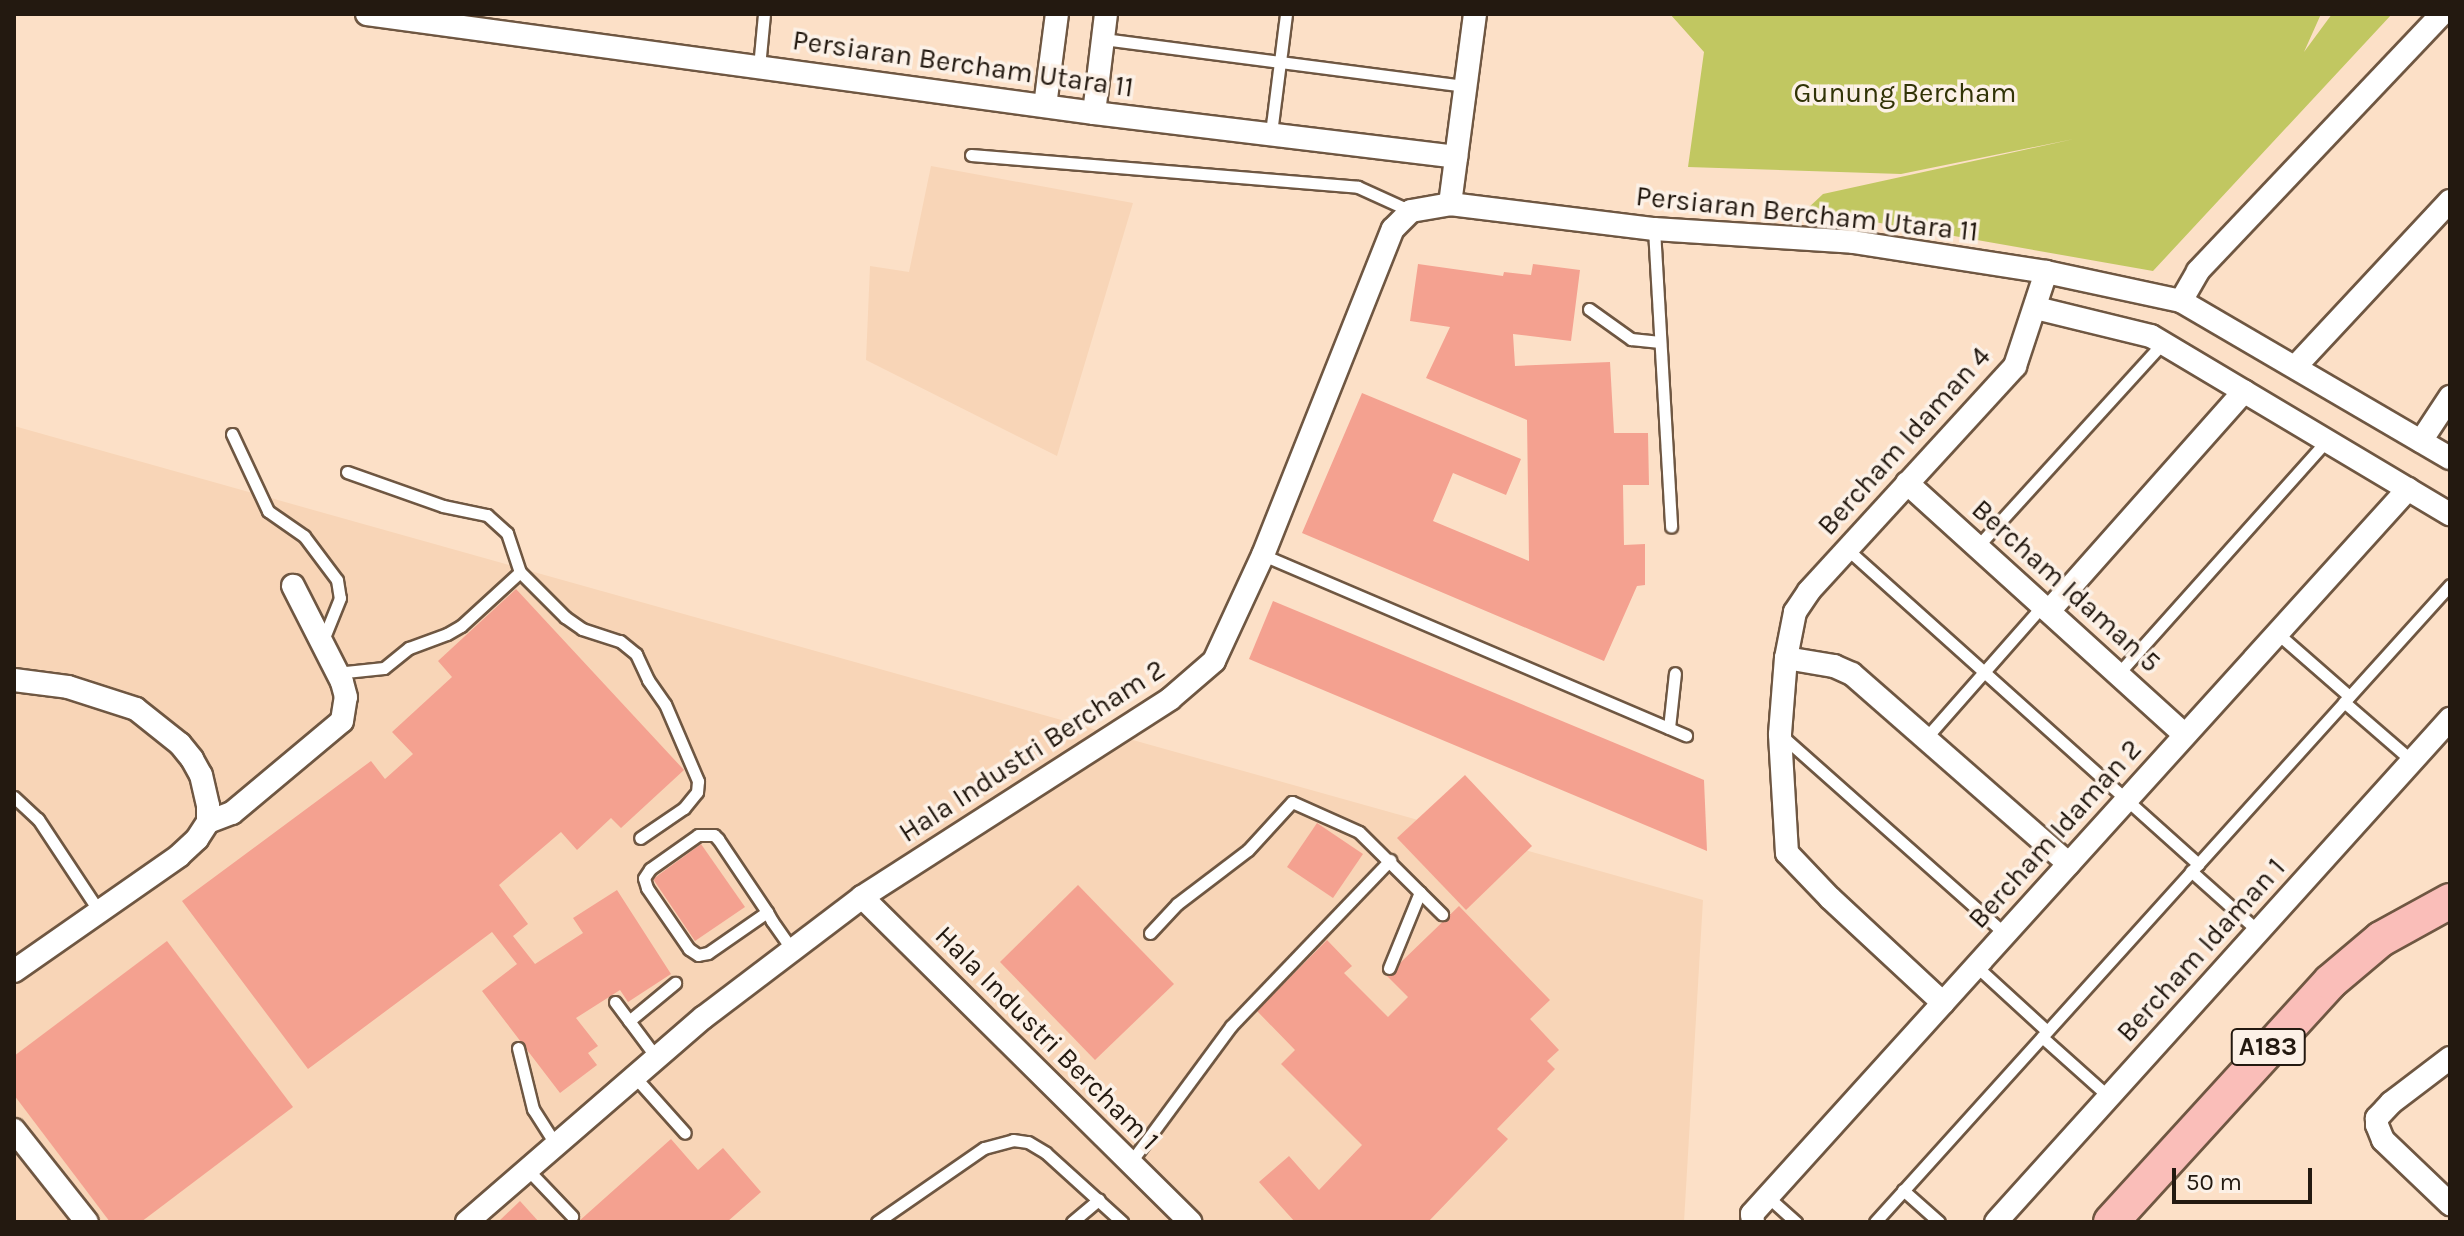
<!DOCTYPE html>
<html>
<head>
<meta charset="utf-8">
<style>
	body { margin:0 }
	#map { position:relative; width:2464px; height:1236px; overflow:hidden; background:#fce0c7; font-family:Karla,sans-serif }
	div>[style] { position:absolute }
	.built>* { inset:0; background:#f8d5b7 }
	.green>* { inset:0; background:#c1c761 }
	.building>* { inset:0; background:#f4a190 }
	.roads { filter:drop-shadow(2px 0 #6f5742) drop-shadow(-2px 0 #6f5742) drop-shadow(0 2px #6f5742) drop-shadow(0 -2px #6f5742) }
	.lane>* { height:11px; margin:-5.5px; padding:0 5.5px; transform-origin:5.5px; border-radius:5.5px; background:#fff }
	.street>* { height:22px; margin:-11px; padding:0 11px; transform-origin:11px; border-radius:11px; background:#fff }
	.primary>* { height:34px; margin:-17px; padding:0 17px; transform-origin:17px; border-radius:17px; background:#fabeb9 }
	span { translate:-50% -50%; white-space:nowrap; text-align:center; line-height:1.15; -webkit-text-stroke:7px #fcf1e7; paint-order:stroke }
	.shield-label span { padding:2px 6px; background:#fcf1e7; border:2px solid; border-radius:6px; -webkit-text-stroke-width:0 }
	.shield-label { font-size:26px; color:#231910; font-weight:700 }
	.street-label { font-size:28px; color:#231910 }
	.park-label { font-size:28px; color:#313306 }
	.frame { position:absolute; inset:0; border:16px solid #231910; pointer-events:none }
	.scale { position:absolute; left:2172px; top:1168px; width:140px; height:36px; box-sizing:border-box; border:4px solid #231910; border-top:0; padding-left:10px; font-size:24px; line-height:28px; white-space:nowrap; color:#231910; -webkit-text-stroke:6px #fcf1e7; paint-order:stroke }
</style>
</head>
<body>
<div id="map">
	<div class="built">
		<i style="clip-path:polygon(931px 166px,1133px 203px,1057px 456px,866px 360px,870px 266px,909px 272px)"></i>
		<i style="clip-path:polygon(14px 426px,1703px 900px,1684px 1222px,14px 1222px)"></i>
	</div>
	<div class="green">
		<i style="clip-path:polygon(1670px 14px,2321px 14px,2304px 52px,2332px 14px,2392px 14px,2153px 271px,1806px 210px,1823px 194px,2074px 139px,1901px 174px,1688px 167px,1704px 52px)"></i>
	</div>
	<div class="building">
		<i style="clip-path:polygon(1418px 264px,1503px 276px,1504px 272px,1531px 275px,1533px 264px,1580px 270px,1571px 341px,1513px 334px,1515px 366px,1610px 362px,1614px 433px,1648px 433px,1649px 485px,1623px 485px,1624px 545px,1645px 544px,1645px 585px,1637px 586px,1604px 661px,1302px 533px,1362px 393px,1521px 459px,1506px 495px,1453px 473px,1433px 521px,1529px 561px,1527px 420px,1426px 378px,1450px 327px,1410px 321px)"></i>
		<i style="clip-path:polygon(516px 589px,684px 770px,621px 828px,611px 818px,577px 850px,561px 832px,499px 885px,528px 924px,513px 936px,535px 964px,583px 933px,573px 918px,617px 890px,671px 974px,628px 1002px,620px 990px,576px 1018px,598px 1046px,588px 1053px,597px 1065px,560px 1093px,482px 991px,517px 964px,492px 932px,308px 1069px,182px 901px,371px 761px,385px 779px,413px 754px,392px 732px,452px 677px,438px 661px)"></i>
		<i style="clip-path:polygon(1273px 601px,1704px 780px,1707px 851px,1249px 659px)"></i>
		<i style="clip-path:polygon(1465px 775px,1532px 846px,1466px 910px,1397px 838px)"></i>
		<i style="clip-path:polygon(1317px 823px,1363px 854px,1333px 898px,1287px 867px)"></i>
		<i style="clip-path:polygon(701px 844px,745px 907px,695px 941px,653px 879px)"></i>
		<i style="clip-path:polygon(1078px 885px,1174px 984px,1095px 1060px,1000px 962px)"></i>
		<i style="clip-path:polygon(1459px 906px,1550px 1000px,1530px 1019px,1559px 1050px,1547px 1061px,1555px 1069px,1497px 1129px,1508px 1139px,1428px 1222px,1295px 1222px,1259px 1182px,1289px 1156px,1319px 1190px,1362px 1145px,1281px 1064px,1295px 1050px,1257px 1011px,1327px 940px,1352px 966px,1344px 973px,1388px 1017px,1408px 997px,1387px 976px,1395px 974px,1400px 963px)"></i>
		<i style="clip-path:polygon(167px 941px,293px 1107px,141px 1222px,110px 1222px,14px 1095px,14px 1056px)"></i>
		<i style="clip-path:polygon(671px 1139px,698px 1170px,723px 1148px,761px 1192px,727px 1222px,578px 1222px)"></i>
		<i style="clip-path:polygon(520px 1201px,539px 1222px,498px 1222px)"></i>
	</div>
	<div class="roads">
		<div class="lane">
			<i style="left:1103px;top:39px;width:366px;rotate:7.4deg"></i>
			<i style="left:759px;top:67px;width:53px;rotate:-84.6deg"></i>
			<i style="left:1271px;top:133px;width:120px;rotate:-82.8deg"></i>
			<i style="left:971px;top:155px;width:388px;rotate:4.7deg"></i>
			<i style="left:1358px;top:187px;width:58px;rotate:24.4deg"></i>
			<i style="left:1654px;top:229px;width:298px;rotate:86.7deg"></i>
			<i style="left:1589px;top:309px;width:52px;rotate:35.5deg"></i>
			<i style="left:1631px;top:339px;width:29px;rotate:6deg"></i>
			<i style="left:232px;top:434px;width:85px;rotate:64.9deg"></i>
			<i style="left:268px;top:511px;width:44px;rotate:34.8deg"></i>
			<i style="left:304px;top:536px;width:55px;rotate:53.1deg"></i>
			<i style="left:337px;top:580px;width:18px;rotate:81deg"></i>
			<i style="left:340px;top:598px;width:45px;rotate:112deg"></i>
			<i style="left:347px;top:472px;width:102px;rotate:19.5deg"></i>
			<i style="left:443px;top:506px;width:45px;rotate:11.6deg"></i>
			<i style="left:487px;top:515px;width:27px;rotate:42deg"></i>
			<i style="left:507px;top:533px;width:41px;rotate:71.6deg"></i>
			<i style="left:520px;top:572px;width:64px;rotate:45deg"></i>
			<i style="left:565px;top:617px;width:21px;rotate:35deg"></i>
			<i style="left:582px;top:629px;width:40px;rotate:18deg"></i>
			<i style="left:620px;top:641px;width:21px;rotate:39deg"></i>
			<i style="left:636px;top:654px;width:29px;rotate:65deg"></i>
			<i style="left:648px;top:680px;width:29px;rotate:55deg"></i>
			<i style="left:665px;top:704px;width:84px;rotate:66.8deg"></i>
			<i style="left:698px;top:781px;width:11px;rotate:95deg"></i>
			<i style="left:697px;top:792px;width:21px;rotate:129deg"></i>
			<i style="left:684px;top:808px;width:53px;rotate:145.7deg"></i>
			<i style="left:1978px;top:546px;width:275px;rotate:-47.7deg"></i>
			<i style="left:1847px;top:549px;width:472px;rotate:41.9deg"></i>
			<i style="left:1263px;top:555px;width:460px;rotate:23.1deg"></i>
			<i style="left:2277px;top:633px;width:96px;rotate:41.2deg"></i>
			<i style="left:336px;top:673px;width:48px;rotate:-5.9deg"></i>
			<i style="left:384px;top:668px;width:32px;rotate:-39deg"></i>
			<i style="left:409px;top:648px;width:40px;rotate:-20.2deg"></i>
			<i style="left:447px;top:634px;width:16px;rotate:-30deg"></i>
			<i style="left:461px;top:626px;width:80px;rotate:-42.5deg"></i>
			<i style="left:2118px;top:674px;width:314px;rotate:-48.2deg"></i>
			<i style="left:2344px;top:702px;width:90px;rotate:40.9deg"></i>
			<i style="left:1669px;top:728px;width:55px;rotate:-83.8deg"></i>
			<i style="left:1781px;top:735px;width:300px;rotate:41.6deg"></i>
			<i style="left:1925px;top:739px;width:179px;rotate:-48.6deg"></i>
			<i style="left:14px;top:797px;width:33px;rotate:43deg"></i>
			<i style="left:38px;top:819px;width:110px;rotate:56.5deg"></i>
			<i style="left:2191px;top:871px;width:90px;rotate:41.8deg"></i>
			<i style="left:767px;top:912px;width:72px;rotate:145.2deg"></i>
			<i style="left:708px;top:953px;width:10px;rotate:169deg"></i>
			<i style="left:698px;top:955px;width:11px;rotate:-146deg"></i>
			<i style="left:689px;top:949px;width:74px;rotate:-124.5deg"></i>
			<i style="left:647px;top:888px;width:10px;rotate:-107deg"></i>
			<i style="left:644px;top:878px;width:11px;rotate:-56deg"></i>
			<i style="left:650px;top:869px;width:59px;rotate:-35.3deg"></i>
			<i style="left:698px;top:835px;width:16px"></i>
			<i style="left:714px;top:835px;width:6px;rotate:45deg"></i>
			<i style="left:718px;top:839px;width:88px;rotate:56.1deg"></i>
			<i style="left:767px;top:912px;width:10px;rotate:61deg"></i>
			<i style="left:772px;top:921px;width:35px;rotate:55deg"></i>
			<i style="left:1150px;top:933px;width:40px;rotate:-47deg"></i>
			<i style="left:1177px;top:904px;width:89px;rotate:-37.3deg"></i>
			<i style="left:1248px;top:850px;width:65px;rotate:-47.5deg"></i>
			<i style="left:1292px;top:802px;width:73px;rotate:24.1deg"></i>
			<i style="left:1359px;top:832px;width:117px;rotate:44.7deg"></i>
			<i style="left:1976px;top:966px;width:96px;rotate:42.5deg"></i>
			<i style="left:1389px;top:968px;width:82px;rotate:-67.8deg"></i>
			<i style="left:615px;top:1002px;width:69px;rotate:53.3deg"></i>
			<i style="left:629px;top:1021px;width:60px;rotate:-39.6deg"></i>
			<i style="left:2042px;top:1037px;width:90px;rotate:41.8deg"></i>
			<i style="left:518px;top:1048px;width:63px;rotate:76.2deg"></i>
			<i style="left:533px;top:1109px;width:43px;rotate:57.4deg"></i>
			<i style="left:634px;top:1076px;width:76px;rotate:48.2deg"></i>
			<i style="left:1130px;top:1163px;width:170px;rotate:-53.6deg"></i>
			<i style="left:1231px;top:1026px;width:230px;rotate:-46.2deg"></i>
			<i style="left:528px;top:1170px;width:64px;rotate:46.3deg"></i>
			<i style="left:1903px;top:1190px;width:48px;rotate:41.6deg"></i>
			<i style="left:1768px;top:1197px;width:38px;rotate:42deg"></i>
			<i style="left:877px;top:1222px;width:130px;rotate:-34.7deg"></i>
			<i style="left:984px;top:1148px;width:30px;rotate:-15deg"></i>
			<i style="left:1013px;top:1140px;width:15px;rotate:8deg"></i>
			<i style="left:1028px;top:1142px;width:21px;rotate:31deg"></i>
			<i style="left:1046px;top:1153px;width:103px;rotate:42.2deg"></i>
			<i style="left:1072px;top:1222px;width:35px;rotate:-40deg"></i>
			<i style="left:1875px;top:1222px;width:858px;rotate:-47.93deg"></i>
		</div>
		<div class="street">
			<i style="left:367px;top:14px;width:734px;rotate:7.75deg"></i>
			<i style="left:1094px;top:113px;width:365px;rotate:6.9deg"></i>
			<i style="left:1045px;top:106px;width:93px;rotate:-82.6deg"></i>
			<i style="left:1094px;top:113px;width:100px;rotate:-83.1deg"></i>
			<i style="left:1450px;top:204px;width:192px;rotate:-82.5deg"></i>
			<i style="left:2181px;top:301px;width:34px;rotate:-60deg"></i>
			<i style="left:2198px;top:271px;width:354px;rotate:-46.5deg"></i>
			<i style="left:2036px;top:308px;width:118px;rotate:13.7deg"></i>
			<i style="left:2151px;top:336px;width:348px;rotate:30.8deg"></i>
			<i style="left:2295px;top:367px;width:227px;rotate:-47deg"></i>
			<i style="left:2421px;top:441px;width:53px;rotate:-56.6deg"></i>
			<i style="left:1907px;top:483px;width:375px;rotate:42.2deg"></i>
			<i style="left:2049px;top:611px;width:294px;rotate:-48.4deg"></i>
			<i style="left:1786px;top:658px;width:49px;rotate:9.5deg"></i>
			<i style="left:1834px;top:666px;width:20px;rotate:24deg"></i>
			<i style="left:1852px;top:674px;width:288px;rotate:41.2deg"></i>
			<i style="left:14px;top:680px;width:54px;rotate:7.4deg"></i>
			<i style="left:68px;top:687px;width:71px;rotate:17.9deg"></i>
			<i style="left:136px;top:709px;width:56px;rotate:38.5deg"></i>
			<i style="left:180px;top:744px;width:19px;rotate:51deg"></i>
			<i style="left:192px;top:759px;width:18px;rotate:61deg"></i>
			<i style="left:201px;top:775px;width:32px;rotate:77deg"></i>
			<i style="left:208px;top:806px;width:16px;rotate:90deg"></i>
			<i style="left:208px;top:822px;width:20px;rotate:123deg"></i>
			<i style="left:197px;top:839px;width:25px;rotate:137deg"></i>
			<i style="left:179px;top:856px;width:201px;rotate:145.1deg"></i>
			<i style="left:208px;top:822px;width:26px;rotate:-21deg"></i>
			<i style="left:232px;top:813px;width:143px;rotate:-39.9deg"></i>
			<i style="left:342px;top:721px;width:24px;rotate:-81deg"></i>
			<i style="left:346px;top:697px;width:16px;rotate:-105deg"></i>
			<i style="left:342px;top:682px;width:108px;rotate:-117deg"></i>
			<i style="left:862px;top:897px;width:462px;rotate:44.7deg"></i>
			<i style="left:1943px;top:1003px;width:154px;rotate:-137.1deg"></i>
			<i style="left:1830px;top:898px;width:62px;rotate:-133.7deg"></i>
			<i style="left:1787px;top:853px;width:119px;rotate:-93.4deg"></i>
			<i style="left:1780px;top:734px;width:76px;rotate:-85.5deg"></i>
			<i style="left:1786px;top:658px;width:47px;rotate:-78.9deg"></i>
			<i style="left:1795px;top:612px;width:25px;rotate:-56deg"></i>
			<i style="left:1809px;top:591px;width:305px;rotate:-47.5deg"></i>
			<i style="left:2015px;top:366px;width:99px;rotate:-71.7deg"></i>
			<i style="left:2450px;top:1058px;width:74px;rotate:142.7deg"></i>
			<i style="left:2391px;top:1103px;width:21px;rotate:133deg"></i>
			<i style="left:2377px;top:1118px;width:7px;rotate:90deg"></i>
			<i style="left:2377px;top:1125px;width:16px;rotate:68deg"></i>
			<i style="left:2383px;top:1140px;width:93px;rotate:43.7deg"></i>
			<i style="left:14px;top:1130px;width:117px;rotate:51.6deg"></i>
			<i style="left:467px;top:1222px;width:313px;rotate:-40.9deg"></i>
			<i style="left:704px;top:1017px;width:198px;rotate:-37.2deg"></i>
			<i style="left:862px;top:897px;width:366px;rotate:-32.7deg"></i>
			<i style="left:1170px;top:699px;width:58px;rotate:-40.8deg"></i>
			<i style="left:1214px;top:661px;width:117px;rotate:-65.2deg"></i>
			<i style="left:1263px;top:555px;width:351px;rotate:-68.3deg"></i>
			<i style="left:1393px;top:229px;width:25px;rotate:-45deg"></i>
			<i style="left:1411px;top:211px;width:40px;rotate:-10deg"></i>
			<i style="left:1450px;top:204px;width:206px;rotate:7deg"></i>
			<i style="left:1654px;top:229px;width:199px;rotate:3.7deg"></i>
			<i style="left:1853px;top:242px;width:195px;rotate:8.8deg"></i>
			<i style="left:2046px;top:272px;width:138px;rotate:12.1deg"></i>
			<i style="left:2181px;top:301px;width:311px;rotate:30.3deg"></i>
			<i style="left:1753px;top:1222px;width:8px;rotate:-97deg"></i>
			<i style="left:1752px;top:1214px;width:978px;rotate:-47.86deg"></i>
			<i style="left:1996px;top:1222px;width:678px;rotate:-47.93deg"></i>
		</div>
		<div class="primary">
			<i style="left:2111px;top:1222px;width:325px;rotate:-47.6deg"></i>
			<i style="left:2330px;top:982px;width:67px;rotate:-40.1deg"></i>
			<i style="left:2381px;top:939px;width:79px;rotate:-28.8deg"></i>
		</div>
	</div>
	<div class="shield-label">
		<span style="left:2268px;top:1047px">A183</span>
	</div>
	<div class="street-label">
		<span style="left:963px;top:64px;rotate:8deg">Persiaran Bercham Utara 11</span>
		<span style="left:1807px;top:214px;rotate:6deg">Persiaran Bercham Utara 11</span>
		<span style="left:1904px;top:441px;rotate:-48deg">Bercham Idaman 4</span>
		<span style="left:2066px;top:586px;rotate:42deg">Bercham Idaman 5</span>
		<span style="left:1032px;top:751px;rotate:-33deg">Hala Industri Bercham 2</span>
		<span style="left:2055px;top:834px;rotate:-48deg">Bercham Idaman 2</span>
		<span style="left:2201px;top:950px;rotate:-48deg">Bercham Idaman 1</span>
		<span style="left:1047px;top:1038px;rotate:45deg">Hala Industri Bercham 1</span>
	</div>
	<div class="park-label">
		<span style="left:1905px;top:93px">Gunung Bercham</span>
	</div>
	<div class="frame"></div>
	<div class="scale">50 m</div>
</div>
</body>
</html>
